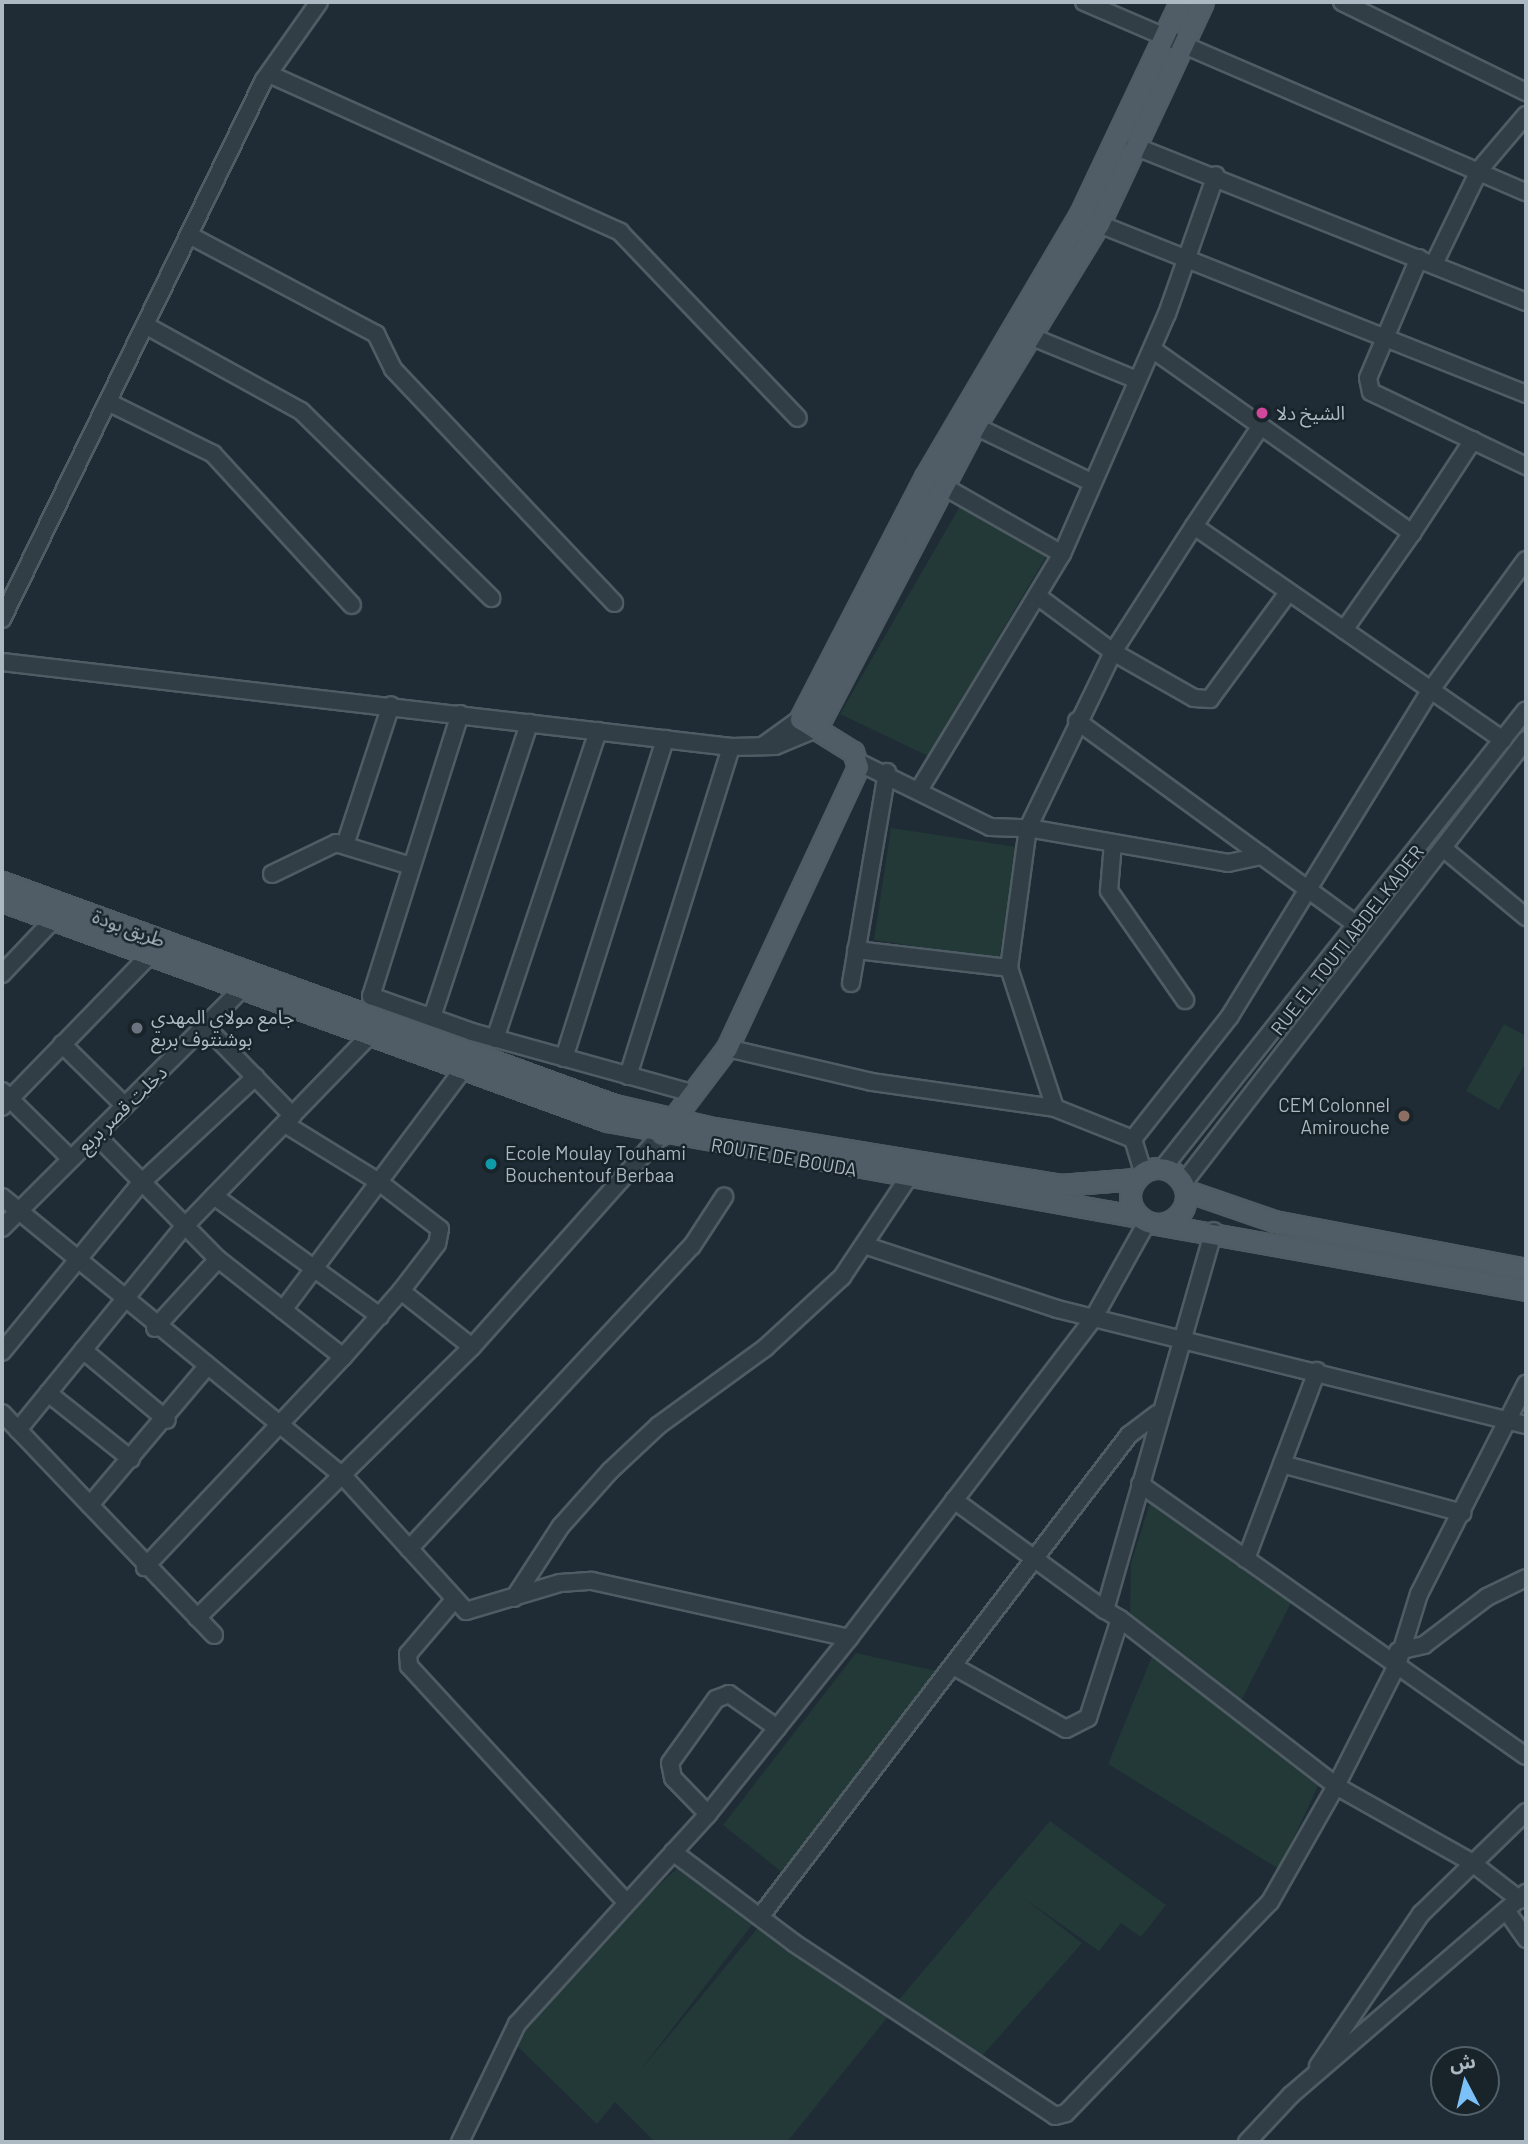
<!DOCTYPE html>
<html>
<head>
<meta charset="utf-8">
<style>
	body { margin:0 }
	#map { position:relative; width:1528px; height:2144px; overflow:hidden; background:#1f2c36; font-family:Barlow,"Noto Sans Arabic",sans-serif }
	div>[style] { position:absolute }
	.green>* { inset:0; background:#223937 }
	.roads { filter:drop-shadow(2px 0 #505c64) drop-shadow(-2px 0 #505c64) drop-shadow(0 2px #505c64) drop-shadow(0 -2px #505c64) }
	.minor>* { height:16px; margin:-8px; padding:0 8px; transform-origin:8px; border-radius:8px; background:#323e46 }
	.major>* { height:19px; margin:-9.5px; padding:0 9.5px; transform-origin:9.5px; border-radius:9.5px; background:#505d67 }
	.major>.ring { margin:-9.5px; padding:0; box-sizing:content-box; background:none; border:19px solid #505d67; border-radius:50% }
	.dots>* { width:19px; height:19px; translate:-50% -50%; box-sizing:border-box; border:4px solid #18232a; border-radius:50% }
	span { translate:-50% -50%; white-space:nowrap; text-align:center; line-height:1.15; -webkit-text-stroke:5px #18232a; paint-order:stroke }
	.poi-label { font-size:19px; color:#acb9c3 }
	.left { translate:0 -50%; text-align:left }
	.right { translate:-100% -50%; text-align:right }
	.street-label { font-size:19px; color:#acb9c3 }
	.frame { position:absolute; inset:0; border:4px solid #acb9c3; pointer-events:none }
	.north { position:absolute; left:1430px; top:2046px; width:70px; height:70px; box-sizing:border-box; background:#18232a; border:2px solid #535f67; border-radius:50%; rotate:353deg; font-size:19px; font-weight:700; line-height:28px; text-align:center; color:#acb9c3 }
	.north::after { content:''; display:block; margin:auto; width:24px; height:32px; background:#7cc0f8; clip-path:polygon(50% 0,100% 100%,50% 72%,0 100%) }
</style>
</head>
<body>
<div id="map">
	<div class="green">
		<i style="clip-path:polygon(960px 506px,1047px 555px,928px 756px,840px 714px)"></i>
		<i style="clip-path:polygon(891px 828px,1017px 847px,999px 959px,874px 940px)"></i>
		<i style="clip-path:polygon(1504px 1024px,1526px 1036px,1526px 1062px,1499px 1110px,1466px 1091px)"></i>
		<i style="clip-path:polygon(1151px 1500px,1293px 1599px,1240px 1703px,1130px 1619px,1131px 1563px)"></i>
		<i style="clip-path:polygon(856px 1653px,945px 1673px,788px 1877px,723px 1825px)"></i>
		<i style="clip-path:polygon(1153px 1654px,1321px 1780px,1279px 1869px,1108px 1764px)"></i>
		<i style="clip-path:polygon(1050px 1821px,1166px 1905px,1141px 1937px,1121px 1923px,1099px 1951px,1025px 1899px,1082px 1943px,981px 2057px,897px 2002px)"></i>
		<i style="clip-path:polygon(683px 1863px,755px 1921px,639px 2072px,760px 1925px,891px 2013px,787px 2142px,655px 2142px,615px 2102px,597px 2124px,513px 2042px,584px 1954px)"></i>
	</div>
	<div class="roads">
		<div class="minor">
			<i style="left:1084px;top:2px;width:481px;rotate:23.3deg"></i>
			<i style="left:1342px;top:2px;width:205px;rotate:26.1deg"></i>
			<i style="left:269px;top:74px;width:385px;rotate:24.2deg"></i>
			<i style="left:620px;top:232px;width:257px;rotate:46.3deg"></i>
			<i style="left:1134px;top:146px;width:422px;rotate:21.7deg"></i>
			<i style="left:1099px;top:224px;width:460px;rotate:21.7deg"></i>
			<i style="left:189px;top:235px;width:212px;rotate:27.9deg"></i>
			<i style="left:376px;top:334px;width:39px;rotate:64deg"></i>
			<i style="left:393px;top:369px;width:322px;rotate:46.6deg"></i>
			<i style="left:1419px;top:258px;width:130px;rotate:113deg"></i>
			<i style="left:1368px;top:378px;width:14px;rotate:78deg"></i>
			<i style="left:1371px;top:392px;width:172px;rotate:25.5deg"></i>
			<i style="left:1434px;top:264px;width:106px;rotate:-64.2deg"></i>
			<i style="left:1480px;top:169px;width:71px;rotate:-49.6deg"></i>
			<i style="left:145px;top:325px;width:178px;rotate:28.9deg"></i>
			<i style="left:301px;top:411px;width:267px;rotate:44.5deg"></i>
			<i style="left:1032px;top:337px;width:113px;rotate:22.3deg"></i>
			<i style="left:1152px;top:349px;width:319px;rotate:35.3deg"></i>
			<i style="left:1412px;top:533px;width:111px;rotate:-56.7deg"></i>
			<i style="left:108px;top:402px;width:117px;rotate:26.3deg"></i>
			<i style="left:213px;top:454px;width:205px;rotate:47.4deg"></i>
			<i style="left:975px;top:426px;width:127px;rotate:25.8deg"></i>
			<i style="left:943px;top:486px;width:137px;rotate:29.7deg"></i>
			<i style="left:1194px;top:526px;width:120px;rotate:-56.2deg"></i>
			<i style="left:1040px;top:598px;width:91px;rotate:36.5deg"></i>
			<i style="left:1113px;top:652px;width:150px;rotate:-57.3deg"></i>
			<i style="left:1194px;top:526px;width:376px;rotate:34.7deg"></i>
			<i style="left:2px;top:619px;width:599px;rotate:-64.08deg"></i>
			<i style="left:264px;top:80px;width:95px;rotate:-54.8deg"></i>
			<i style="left:1344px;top:630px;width:118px;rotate:-55deg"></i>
			<i style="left:2px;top:662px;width:734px;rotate:6.65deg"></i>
			<i style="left:731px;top:747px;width:44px;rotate:-1.3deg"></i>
			<i style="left:775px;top:746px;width:44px;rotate:-22.5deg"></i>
			<i style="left:460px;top:714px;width:296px;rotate:107.5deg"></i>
			<i style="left:371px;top:996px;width:107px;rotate:19.6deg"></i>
			<i style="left:472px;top:1032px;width:224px;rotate:15.5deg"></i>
			<i style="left:1077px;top:721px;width:348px;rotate:36.1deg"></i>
			<i style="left:764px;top:745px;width:44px;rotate:-35.8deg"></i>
			<i style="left:858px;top:762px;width:147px;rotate:26.2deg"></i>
			<i style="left:990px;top:827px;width:38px;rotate:2deg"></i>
			<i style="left:1028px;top:828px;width:203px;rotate:9.9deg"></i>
			<i style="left:1228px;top:863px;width:35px;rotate:-12deg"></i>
			<i style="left:919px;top:790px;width:276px;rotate:-58.8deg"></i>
			<i style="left:1062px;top:554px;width:262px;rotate:-66.4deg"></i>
			<i style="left:1167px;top:314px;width:147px;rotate:-70.6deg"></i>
			<i style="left:1113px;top:843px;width:48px;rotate:94.8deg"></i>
			<i style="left:1109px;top:891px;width:133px;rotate:55.1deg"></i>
			<i style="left:345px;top:845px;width:147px;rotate:-71.8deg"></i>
			<i style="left:1443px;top:848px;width:108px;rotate:39.7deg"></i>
			<i style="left:272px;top:874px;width:71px;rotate:-25.8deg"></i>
			<i style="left:336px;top:843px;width:78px;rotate:17deg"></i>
			<i style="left:856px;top:950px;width:154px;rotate:6.7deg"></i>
			<i style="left:1009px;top:968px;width:141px;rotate:-82.3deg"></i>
			<i style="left:1028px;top:828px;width:195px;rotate:-64.2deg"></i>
			<i style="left:1113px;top:652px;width:93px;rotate:29.6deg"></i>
			<i style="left:1194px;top:698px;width:16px;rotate:4deg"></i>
			<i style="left:1210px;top:699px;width:130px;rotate:-53.7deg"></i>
			<i style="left:1009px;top:968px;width:147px;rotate:71.8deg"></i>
			<i style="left:1055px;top:1108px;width:84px;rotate:21.7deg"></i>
			<i style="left:1133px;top:1139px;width:34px;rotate:73deg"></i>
			<i style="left:2px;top:974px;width:74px;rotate:-46.6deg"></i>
			<i style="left:851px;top:983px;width:214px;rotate:-80.3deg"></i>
			<i style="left:432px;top:1017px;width:310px;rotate:-71.7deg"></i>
			<i style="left:206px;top:1027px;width:124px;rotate:45.7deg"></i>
			<i style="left:495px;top:1039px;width:325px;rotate:-71.5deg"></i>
			<i style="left:62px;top:1044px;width:88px;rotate:44.5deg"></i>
			<i style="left:727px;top:1048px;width:149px;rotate:13.2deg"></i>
			<i style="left:872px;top:1082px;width:185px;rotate:8.1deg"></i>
			<i style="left:564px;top:1058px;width:335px;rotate:-72.4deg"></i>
			<i style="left:628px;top:1076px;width:345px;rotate:-72.6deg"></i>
			<i style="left:2px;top:1091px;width:97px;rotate:44.6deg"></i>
			<i style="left:2px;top:1107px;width:209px;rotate:-45.8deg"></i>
			<i style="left:285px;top:1124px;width:110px;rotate:31.7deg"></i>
			<i style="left:379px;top:1182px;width:77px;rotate:37.6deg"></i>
			<i style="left:440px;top:1229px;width:15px;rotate:101deg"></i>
			<i style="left:437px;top:1244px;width:59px;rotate:127.5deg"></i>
			<i style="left:401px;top:1291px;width:88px;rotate:131.3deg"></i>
			<i style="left:96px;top:1135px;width:174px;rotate:45.5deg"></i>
			<i style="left:218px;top:1259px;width:159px;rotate:38.1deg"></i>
			<i style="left:343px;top:1357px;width:289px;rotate:133.3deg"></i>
			<i style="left:1133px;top:1139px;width:157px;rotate:-51.7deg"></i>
			<i style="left:1230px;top:1016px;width:382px;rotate:-58.4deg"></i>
			<i style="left:1430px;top:691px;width:162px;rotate:-53.8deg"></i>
			<i style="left:1163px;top:1168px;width:584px;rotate:-51.6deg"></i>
			<i style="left:1184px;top:1182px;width:559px;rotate:-52.27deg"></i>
			<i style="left:214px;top:1196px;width:205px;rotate:35.9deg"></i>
			<i style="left:2px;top:1197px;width:443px;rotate:39.3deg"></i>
			<i style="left:345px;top:1478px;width:180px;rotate:47.7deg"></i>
			<i style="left:466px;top:1611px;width:98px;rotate:-16.6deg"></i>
			<i style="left:560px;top:1583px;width:32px;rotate:-4deg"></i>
			<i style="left:592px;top:1581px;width:263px;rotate:12.5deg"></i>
			<i style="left:2px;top:1228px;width:337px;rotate:-44.9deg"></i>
			<i style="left:867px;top:1246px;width:200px;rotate:18.3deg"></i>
			<i style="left:1057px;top:1309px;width:483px;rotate:13.9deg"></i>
			<i style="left:401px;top:1291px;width:90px;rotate:38.3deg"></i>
			<i style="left:283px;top:1310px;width:302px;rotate:-53.2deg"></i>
			<i style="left:155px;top:1328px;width:93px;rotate:-47.6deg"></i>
			<i style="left:83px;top:1350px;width:109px;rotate:39.8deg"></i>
			<i style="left:2px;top:1352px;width:219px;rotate:-50.6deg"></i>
			<i style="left:141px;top:1183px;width:156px;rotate:-42.9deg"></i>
			<i style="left:48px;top:1393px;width:106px;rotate:38.5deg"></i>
			<i style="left:2px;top:1413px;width:307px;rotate:46.3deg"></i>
			<i style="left:18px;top:1430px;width:261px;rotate:-50.8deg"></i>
			<i style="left:183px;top:1228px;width:267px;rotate:-45.9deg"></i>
			<i style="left:1282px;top:1464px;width:187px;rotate:15.2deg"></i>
			<i style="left:1140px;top:1484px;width:472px;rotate:35.2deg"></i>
			<i style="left:954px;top:1500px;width:187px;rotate:36.1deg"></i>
			<i style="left:90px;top:1505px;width:178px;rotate:-49.8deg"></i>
			<i style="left:409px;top:1549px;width:415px;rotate:-47deg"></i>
			<i style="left:692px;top:1246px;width:59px;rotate:-56.9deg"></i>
			<i style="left:1246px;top:1559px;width:201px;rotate:-69.3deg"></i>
			<i style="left:514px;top:1598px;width:86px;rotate:-56.9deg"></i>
			<i style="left:561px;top:1526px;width:74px;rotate:-48.3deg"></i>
			<i style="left:610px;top:1471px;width:67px;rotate:-43.2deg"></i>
			<i style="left:659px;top:1425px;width:131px;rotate:-36deg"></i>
			<i style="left:765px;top:1348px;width:105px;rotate:-42.7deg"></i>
			<i style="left:842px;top:1277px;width:119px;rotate:-56.3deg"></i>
			<i style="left:454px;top:1600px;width:71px;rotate:130.4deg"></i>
			<i style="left:408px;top:1654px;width:12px;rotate:85deg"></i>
			<i style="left:409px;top:1666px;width:319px;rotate:47.4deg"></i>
			<i style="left:197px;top:1618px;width:386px;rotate:-44.6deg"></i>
			<i style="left:472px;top:1347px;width:284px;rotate:-48.3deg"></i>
			<i style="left:1120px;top:1619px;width:273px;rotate:37.7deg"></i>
			<i style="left:1336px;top:1786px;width:136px;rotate:-63.2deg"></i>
			<i style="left:1397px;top:1665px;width:74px;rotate:-72.8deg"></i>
			<i style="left:1419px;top:1594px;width:236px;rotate:-63deg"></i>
			<i style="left:1398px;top:1651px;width:27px;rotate:-13deg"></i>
			<i style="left:1424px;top:1645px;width:79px;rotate:-37.3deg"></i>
			<i style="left:1487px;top:1597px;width:43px;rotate:-26deg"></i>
			<i style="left:953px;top:1666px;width:129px;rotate:29.1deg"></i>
			<i style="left:1066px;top:1729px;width:25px;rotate:-27deg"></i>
			<i style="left:1088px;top:1718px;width:104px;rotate:-72.1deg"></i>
			<i style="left:1120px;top:1619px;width:17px;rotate:-149deg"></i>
			<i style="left:1105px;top:1610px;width:394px;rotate:-74deg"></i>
			<i style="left:708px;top:1814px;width:50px;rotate:-134.2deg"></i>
			<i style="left:673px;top:1778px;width:15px;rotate:-101deg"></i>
			<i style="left:670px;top:1763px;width:79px;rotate:-54.3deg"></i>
			<i style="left:716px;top:1699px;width:14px;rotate:-21deg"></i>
			<i style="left:729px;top:1694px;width:59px;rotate:35.3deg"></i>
			<i style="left:673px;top:1852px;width:151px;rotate:36.9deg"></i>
			<i style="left:794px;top:1943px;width:313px;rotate:33.5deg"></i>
			<i style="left:1055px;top:2116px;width:11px;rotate:-15deg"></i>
			<i style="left:1066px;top:2113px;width:293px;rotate:-46deg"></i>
			<i style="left:1270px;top:1902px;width:133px;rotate:-60.4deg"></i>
			<i style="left:1336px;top:1786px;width:155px;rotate:29.4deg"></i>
			<i style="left:1471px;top:1862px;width:62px;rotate:37.8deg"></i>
			<i style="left:1508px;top:1913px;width:32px;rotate:55deg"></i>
			<i style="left:760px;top:1917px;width:607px;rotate:-52.56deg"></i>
			<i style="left:1129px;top:1435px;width:35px;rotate:-37deg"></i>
			<i style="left:1318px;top:2066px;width:184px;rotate:-55.9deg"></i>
			<i style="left:1421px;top:1914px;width:146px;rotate:-44.2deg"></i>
			<i style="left:460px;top:2142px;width:131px;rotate:-64.2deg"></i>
			<i style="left:517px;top:2024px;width:284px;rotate:-47.7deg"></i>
			<i style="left:708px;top:1814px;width:226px;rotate:-51.3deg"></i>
			<i style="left:849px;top:1638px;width:402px;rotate:-52.6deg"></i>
			<i style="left:1093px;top:1319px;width:111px;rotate:-60.9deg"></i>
			<i style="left:1247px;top:2142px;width:64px;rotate:-46.9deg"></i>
			<i style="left:1291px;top:2095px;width:310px;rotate:-40.7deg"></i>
		</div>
		<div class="major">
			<i style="left:816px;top:729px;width:342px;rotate:-62.3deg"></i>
			<i style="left:975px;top:426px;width:237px;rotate:-58.5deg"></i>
			<i style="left:1099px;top:224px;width:245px;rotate:-64.9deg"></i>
			<i style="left:2px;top:882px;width:651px;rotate:20.02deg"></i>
			<i style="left:614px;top:1105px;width:102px;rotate:13.1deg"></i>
			<i style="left:713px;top:1128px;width:352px;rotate:9.3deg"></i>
			<i style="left:1060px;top:1185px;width:76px;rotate:-4.5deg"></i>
			<i style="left:2px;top:901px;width:644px;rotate:19.98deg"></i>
			<i style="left:607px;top:1121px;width:541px;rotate:10.23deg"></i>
			<i style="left:661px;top:1135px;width:109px;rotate:-52.8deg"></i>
			<i style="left:727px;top:1048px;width:310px;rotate:-65deg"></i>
			<i style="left:858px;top:767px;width:16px;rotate:-108deg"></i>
			<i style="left:853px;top:752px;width:62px;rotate:-148.1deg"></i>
			<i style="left:800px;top:719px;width:272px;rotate:-62.7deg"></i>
			<i style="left:925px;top:477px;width:305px;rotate:-59.5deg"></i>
			<i style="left:1080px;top:214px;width:234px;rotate:-64.7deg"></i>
			<i class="ring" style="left:1130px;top:1168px;width:37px;height:37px"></i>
			<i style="left:1187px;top:1191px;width:92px;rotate:19deg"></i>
			<i style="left:1274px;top:1221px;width:257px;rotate:10.8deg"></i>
			<i style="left:1156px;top:1224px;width:376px;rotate:10.1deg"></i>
		</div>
	</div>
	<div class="dots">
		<i style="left:1262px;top:413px;background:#d1479c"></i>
		<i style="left:137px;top:1028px;background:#6b7280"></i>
		<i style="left:1404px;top:1116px;background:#8d6e63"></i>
		<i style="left:491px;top:1164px;background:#0f9aa8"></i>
	</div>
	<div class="poi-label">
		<span class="left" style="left:1276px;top:413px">الشيخ دلا</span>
		<span class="left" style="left:151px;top:1028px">جامع مولاي المهدي<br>بوشنتوف بربع</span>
		<span class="right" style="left:1390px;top:1116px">CEM Colonnel<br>Amirouche</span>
		<span class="left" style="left:505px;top:1164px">Ecole Moulay Touhami<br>Bouchentouf Berbaa</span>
	</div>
	<div class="street-label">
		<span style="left:129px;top:928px;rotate:20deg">طريق بودة</span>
		<span style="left:1347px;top:940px;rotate:-52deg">RUE EL TOUTI ABDELKADER</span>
		<span style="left:122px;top:1109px;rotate:-44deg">دخلت قصر بربع</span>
		<span style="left:784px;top:1157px;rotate:10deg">ROUTE DE BOUDA</span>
	</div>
	<div class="frame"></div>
	<div class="north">ش</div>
</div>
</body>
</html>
